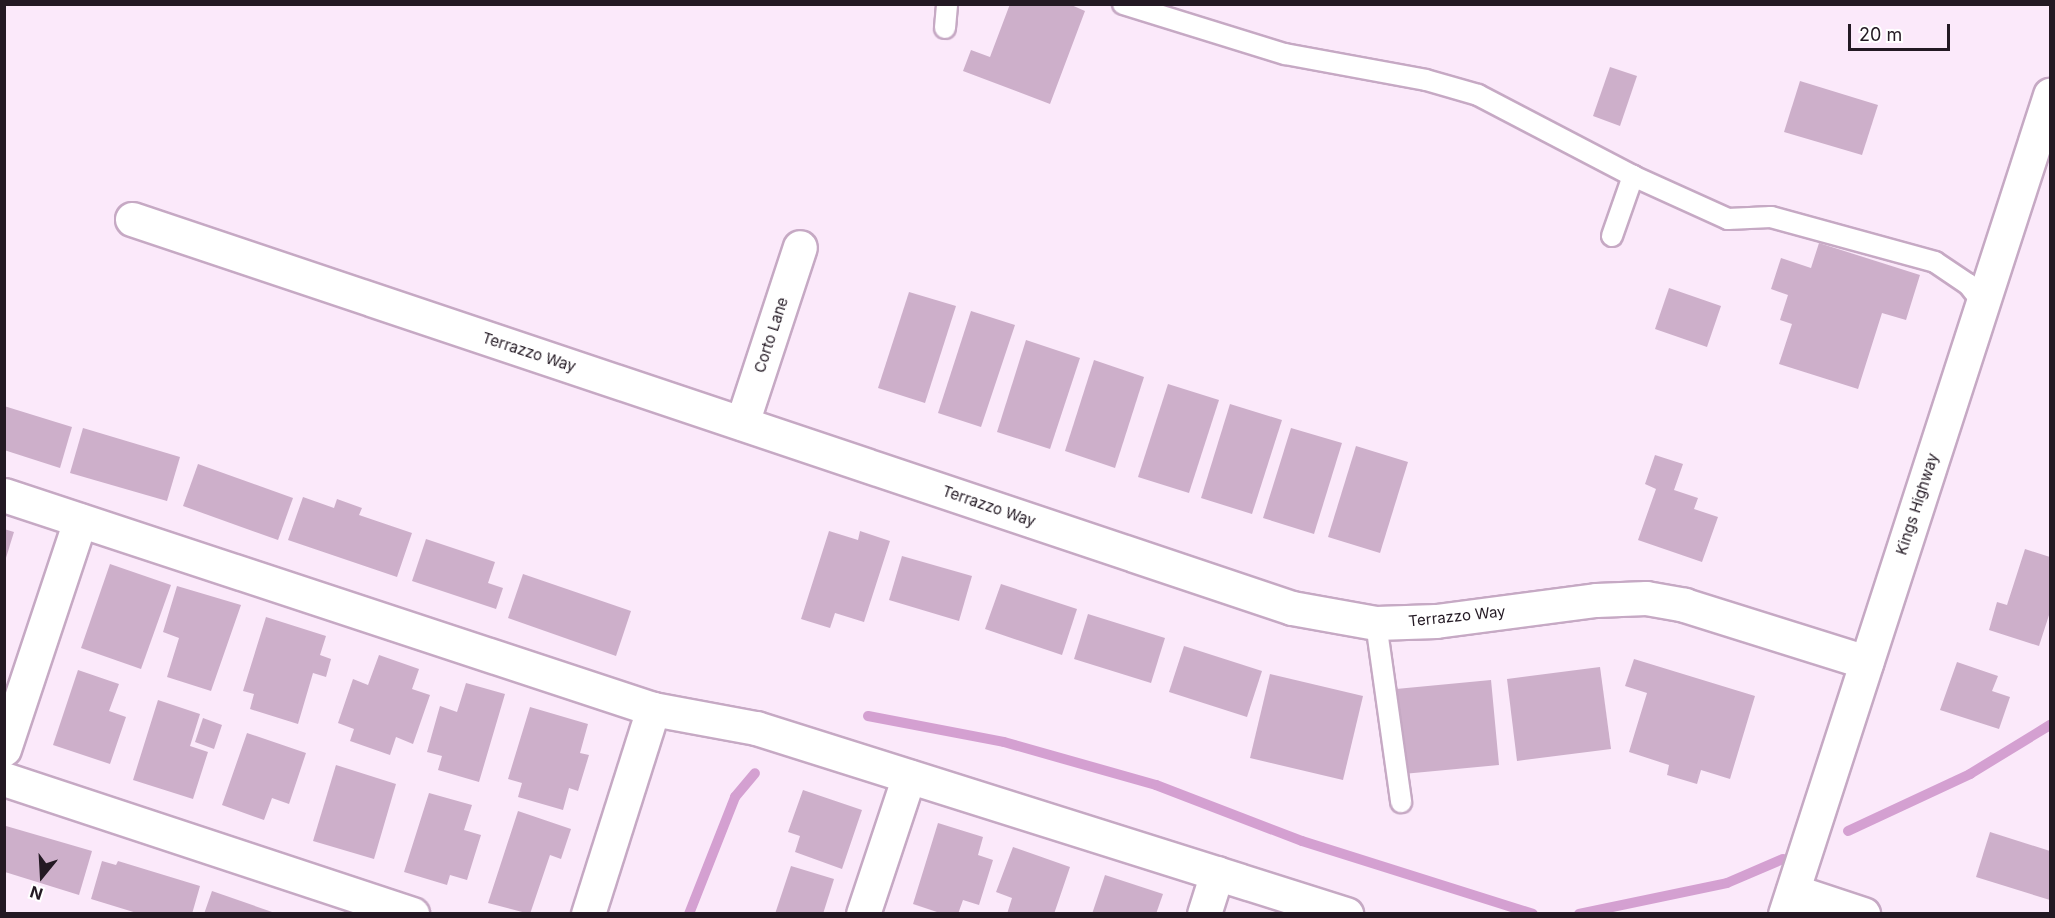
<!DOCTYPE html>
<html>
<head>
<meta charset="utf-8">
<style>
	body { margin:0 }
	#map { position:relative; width:2055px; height:918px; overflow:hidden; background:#fbe9fa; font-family:Inter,sans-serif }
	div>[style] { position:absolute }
	.stream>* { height:10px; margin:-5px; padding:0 5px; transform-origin:5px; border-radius:5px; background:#d4a0d1 }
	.building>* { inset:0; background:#cdafca }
	.roads { filter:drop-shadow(2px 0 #c6a9c4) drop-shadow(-2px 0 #c6a9c4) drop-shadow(0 2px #c6a9c4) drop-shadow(0 -2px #c6a9c4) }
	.service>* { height:20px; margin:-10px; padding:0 10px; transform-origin:10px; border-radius:10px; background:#fff }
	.minor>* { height:33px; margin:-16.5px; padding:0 16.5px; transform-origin:16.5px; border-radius:16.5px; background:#fff }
	.tertiary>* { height:33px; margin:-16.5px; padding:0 16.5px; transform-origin:16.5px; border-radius:16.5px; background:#fff }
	span { translate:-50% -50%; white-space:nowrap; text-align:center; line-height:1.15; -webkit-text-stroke:4.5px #fff; paint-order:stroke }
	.street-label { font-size:15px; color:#231923 }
	.frame { position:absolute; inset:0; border:6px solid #231923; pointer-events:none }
	.north { position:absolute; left:12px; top:846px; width:60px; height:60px; -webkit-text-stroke:4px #fff; paint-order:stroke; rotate:198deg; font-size:16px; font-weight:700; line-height:24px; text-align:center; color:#231923 }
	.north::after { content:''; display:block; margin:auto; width:21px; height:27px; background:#231923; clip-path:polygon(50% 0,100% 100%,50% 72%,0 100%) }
	.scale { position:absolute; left:1848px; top:24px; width:102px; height:27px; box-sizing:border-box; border:3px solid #231923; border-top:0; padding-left:8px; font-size:18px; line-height:21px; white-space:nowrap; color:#231923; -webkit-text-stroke:4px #fff; paint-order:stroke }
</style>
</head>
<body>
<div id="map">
	<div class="stream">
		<i style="left:868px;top:716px;width:138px;rotate:10.8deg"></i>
		<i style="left:1004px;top:742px;width:158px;rotate:15.8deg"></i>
		<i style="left:1156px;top:785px;width:156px;rotate:21deg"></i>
		<i style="left:1302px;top:841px;width:242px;rotate:17.5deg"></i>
		<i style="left:1848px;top:831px;width:135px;rotate:-25deg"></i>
		<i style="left:1970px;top:774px;width:94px;rotate:-31.5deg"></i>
		<i style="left:689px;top:914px;width:126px;rotate:-68.5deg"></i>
		<i style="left:735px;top:797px;width:31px;rotate:-50deg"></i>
		<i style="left:1579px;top:914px;width:151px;rotate:-11.8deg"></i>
		<i style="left:1727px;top:883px;width:61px;rotate:-23.2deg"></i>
	</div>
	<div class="building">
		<i style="clip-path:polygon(1010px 4px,1069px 4px,1085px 11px,1050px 104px,963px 71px,971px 50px,990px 57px)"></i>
		<i style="clip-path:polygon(1610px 67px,1637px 76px,1620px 126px,1593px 116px)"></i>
		<i style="clip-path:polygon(1800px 81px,1878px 105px,1862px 155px,1784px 132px)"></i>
		<i style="clip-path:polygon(1819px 243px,1920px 275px,1906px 320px,1882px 313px,1858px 389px,1779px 364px,1792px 324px,1780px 320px,1788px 295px,1771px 289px,1781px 258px,1811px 268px)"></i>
		<i style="clip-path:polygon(1669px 288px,1721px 306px,1707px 347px,1655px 329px)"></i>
		<i style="clip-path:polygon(909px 292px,956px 306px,925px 403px,878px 388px)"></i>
		<i style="clip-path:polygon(971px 311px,1015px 325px,981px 427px,938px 413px)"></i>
		<i style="clip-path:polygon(1026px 340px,1080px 358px,1050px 449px,997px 432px)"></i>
		<i style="clip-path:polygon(1094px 360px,1144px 377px,1115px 468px,1065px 451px)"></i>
		<i style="clip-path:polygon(1168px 384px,1219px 400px,1189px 493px,1138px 477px)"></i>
		<i style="clip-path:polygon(1230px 404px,1282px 420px,1252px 514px,1201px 498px)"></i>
		<i style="clip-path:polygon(4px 406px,72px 427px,60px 468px,4px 450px)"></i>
		<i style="clip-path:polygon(83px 428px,180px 457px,167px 501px,70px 473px)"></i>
		<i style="clip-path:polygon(1291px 428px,1342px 443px,1314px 534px,1263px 518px)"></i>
		<i style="clip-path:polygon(1356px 446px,1408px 462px,1380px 553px,1328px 537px)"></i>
		<i style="clip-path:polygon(1655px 455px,1683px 464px,1674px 490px,1698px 498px,1694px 509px,1718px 517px,1702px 562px,1638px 540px,1656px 489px,1645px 484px)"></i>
		<i style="clip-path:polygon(198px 464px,293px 498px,278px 540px,183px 506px)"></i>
		<i style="clip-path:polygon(303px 497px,334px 508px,337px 499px,362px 508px,359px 515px,412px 533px,397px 577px,288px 540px)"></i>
		<i style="clip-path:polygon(4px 529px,14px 532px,5px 561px,4px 561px)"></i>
		<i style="clip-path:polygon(829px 531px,858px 540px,860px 531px,890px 541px,864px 622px,835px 613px,830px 628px,801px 619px)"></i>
		<i style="clip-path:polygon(426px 539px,495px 562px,488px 583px,503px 588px,496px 609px,412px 581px)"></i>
		<i style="clip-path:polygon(2025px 549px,2050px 557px,2050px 612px,2039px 646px,1989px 630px,1997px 602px,2007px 605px)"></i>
		<i style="clip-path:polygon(902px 556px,972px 576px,959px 621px,889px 600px)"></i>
		<i style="clip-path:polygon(110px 564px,171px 585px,141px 669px,81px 648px)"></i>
		<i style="clip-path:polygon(523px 574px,631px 611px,616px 656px,508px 618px)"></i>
		<i style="clip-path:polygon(1001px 584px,1077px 609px,1062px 655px,985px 629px)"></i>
		<i style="clip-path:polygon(177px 586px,241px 605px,211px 691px,167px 677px,179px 638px,163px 632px)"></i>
		<i style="clip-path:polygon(1088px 614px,1165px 638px,1151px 683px,1074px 659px)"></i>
		<i style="clip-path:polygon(266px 617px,326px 636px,320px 655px,331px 659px,326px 677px,313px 673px,298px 724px,250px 709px,254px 694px,243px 691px)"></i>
		<i style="clip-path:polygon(1184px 646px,1262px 671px,1247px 717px,1169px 692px)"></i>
		<i style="clip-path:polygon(379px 655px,419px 669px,412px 689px,430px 695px,413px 744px,396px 737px,390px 755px,350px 741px,354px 729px,338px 723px,353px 679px,368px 685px)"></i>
		<i style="clip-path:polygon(1634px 659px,1755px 696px,1730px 779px,1701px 770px,1697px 784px,1667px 775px,1669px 765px,1629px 752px,1647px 693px,1625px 686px)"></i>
		<i style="clip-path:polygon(1957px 662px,1998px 676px,1992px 691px,2010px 697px,1999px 729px,1940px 710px)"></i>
		<i style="clip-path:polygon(1600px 667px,1611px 749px,1517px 761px,1507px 679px)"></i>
		<i style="clip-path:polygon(78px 670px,119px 684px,109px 711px,126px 717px,110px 764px,53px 745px)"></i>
		<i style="clip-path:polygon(1270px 674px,1363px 696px,1343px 780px,1250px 758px)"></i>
		<i style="clip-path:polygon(1491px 680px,1499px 765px,1403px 774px,1396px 689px)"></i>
		<i style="clip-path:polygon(466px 683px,505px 694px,479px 782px,438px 770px,442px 756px,427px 752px,440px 706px,457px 712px)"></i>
		<i style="clip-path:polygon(158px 700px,200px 714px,190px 746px,208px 752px,193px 799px,133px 780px)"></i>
		<i style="clip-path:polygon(530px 707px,588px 724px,580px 753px,589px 755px,578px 791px,569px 788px,563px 810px,518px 797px,522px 783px,508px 779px)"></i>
		<i style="clip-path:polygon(203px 718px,222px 725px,214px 749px,195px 742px)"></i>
		<i style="clip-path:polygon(247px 733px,306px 753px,289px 804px,272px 798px,264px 820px,222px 805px)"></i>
		<i style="clip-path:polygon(336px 765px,396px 784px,374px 859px,313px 841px)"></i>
		<i style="clip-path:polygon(803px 790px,862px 810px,842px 869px,795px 852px,800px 836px,788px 832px)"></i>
		<i style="clip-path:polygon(429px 793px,472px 805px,464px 830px,481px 835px,467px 880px,450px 875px,447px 885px,404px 872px)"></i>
		<i style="clip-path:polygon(518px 811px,571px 829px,561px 859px,550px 855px,530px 914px,488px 903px)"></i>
		<i style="clip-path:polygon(938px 823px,983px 837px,978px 855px,993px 860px,979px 905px,963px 900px,958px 914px,943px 914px,913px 904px)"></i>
		<i style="clip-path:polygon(6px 826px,92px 851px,79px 895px,5px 872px)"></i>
		<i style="clip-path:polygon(1990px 832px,2050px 851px,2050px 900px,1976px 877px)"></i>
		<i style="clip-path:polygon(1013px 847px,1070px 867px,1054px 914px,1007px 914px,1012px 898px,996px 892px)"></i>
		<i style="clip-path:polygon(102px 861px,116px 865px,118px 861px,200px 886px,192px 914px,140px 914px,91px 899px)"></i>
		<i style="clip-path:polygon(791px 866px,834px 879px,823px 914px,775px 914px)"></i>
		<i style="clip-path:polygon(1105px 875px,1163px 894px,1156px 914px,1092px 914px)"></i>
		<i style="clip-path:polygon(212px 891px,275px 913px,275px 914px,204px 914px)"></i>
	</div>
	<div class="roads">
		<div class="service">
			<i style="left:1123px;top:4px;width:170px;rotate:17.2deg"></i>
			<i style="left:1285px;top:54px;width:143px;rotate:10.4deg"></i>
			<i style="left:1426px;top:80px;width:54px;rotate:16.1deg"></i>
			<i style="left:1478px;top:95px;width:175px;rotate:27.6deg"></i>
			<i style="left:1633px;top:176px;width:104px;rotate:24.4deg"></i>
			<i style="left:1728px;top:219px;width:43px;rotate:-2.7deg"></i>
			<i style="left:1771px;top:217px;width:170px;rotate:15.3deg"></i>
			<i style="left:1935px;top:262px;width:40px;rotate:34deg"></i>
			<i style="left:1968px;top:284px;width:24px;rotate:52deg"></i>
			<i style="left:945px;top:28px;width:24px;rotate:-85deg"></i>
			<i style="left:1612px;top:236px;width:64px;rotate:-70.7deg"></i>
			<i style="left:1376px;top:623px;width:181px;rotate:82deg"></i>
		</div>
		<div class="minor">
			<i style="left:132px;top:219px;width:1223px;rotate:18.54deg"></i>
			<i style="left:1292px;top:608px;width:85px;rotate:10.1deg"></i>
			<i style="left:1376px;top:623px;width:60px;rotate:-1.9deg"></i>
			<i style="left:1436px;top:621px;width:161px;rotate:-7.5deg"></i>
			<i style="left:1596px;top:600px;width:50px;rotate:-2.3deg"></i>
			<i style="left:1646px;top:598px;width:39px;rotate:10deg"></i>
			<i style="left:1684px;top:605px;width:191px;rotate:17.4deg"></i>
			<i style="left:742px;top:423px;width:185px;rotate:-71.8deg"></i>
			<i style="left:4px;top:495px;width:683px;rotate:18.25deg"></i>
			<i style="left:653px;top:709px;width:105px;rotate:10.5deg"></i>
			<i style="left:756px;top:728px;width:619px;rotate:17.5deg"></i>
			<i style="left:4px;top:749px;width:241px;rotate:-71.6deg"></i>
			<i style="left:4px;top:779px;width:430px;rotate:18.3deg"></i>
			<i style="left:1793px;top:891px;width:74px;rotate:18.2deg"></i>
			<i style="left:588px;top:914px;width:215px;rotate:-72.4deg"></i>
			<i style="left:863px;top:914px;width:145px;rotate:-71.6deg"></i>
			<i style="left:1204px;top:914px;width:43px;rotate:-72.4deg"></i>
		</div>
		<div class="tertiary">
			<i style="left:1785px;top:914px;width:861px;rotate:-72.07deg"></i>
		</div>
	</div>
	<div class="street-label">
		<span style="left:771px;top:335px;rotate:-72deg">Corto Lane</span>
		<span style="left:529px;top:352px;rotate:18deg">Terrazzo Way</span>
		<span style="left:1917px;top:504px;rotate:-72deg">Kings Highway</span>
		<span style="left:989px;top:506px;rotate:19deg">Terrazzo Way</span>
		<span style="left:1457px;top:616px;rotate:-6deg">Terrazzo Way</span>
	</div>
	<div class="frame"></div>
	<div class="north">N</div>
	<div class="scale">20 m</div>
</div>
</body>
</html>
